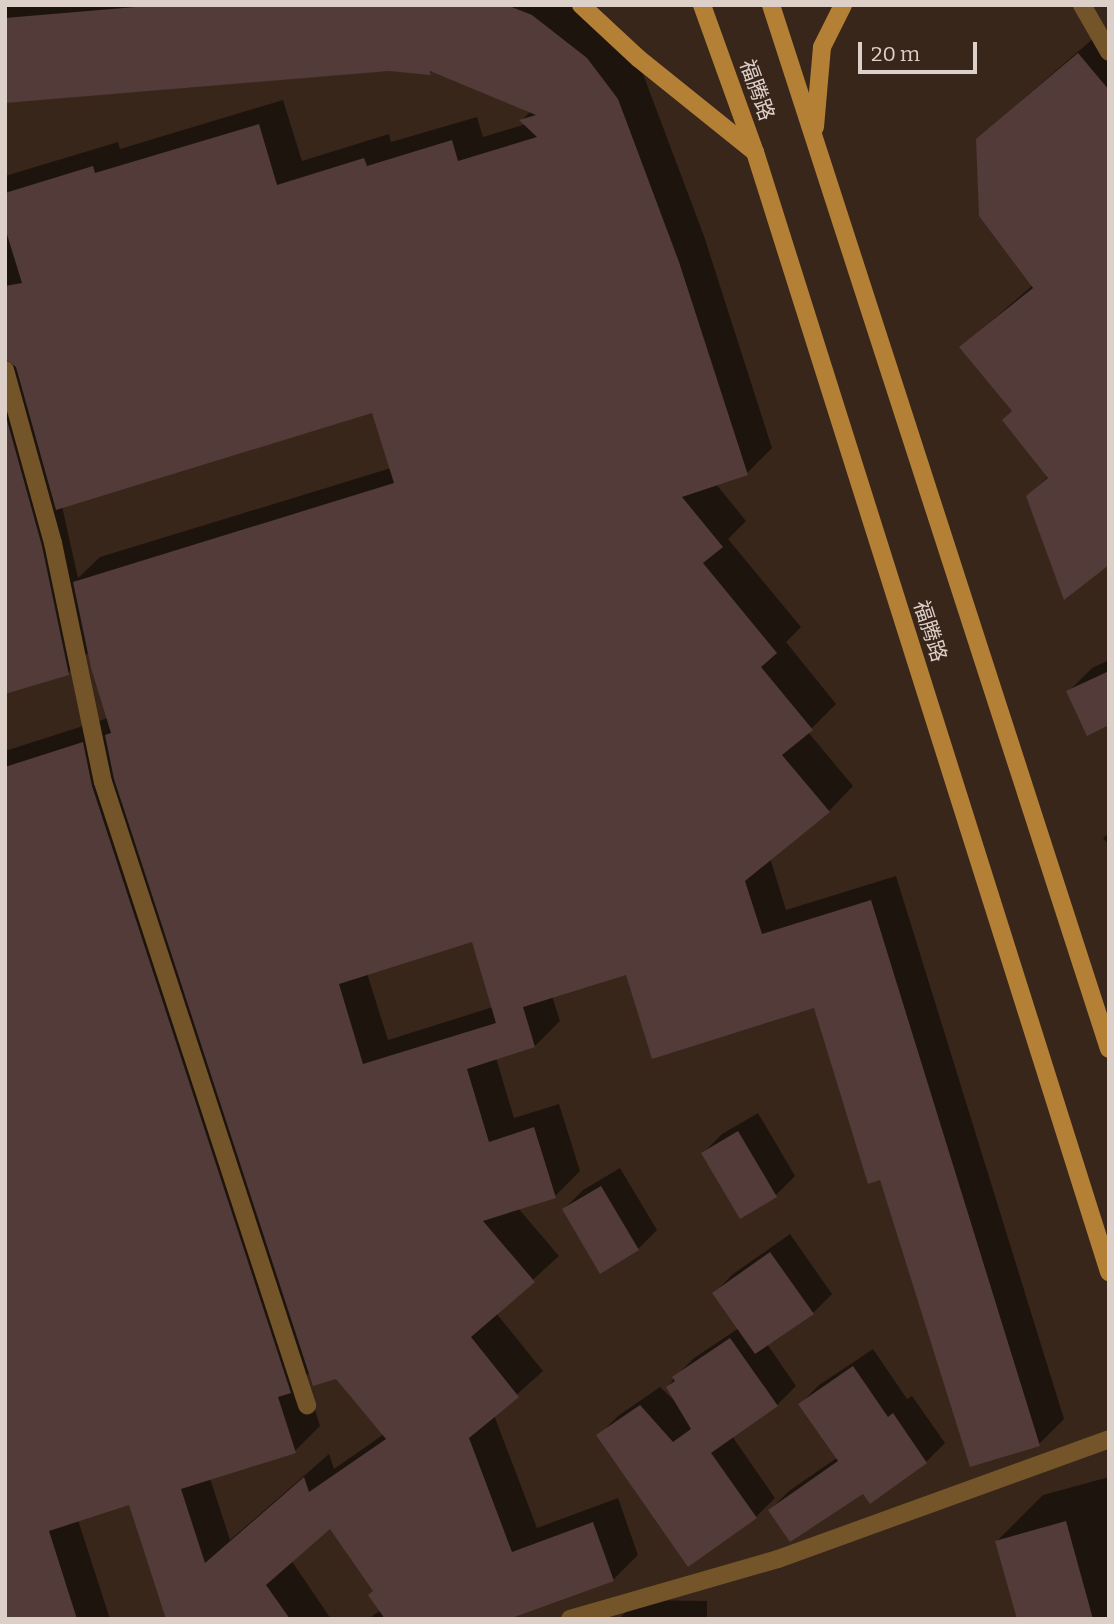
<!DOCTYPE html>
<html>
<head>
<meta charset="utf-8">
<style>
	body { margin:0 }
	#map { position:relative; width:1114px; height:1624px; overflow:hidden; background:#39261b; font-family:Bitter,"Noto Sans SC",serif }
	div>[style] { position:absolute }
	.shadow>* { inset:0; background:#0007 }
	.building>* { inset:0; background:#523b38 }
	.street>* { height:18px; margin:-9px; padding:0 9px; transform-origin:9px; border-radius:9px; background:#74552a }
	.primary>* { height:18px; margin:-9px; padding:0 9px; transform-origin:9px; border-radius:9px; background:#b38036 }
	span { translate:-50% -50%; white-space:nowrap; text-align:center; line-height:1.15; -webkit-text-stroke:5px #39261b; paint-order:stroke }
	.street-label { font-size:21px; color:#ddd0c9 }
	.frame { position:absolute; inset:0; border:7px solid #ddd0c9; pointer-events:none }
	.scale { position:absolute; left:858px; top:42px; width:119px; height:32px; box-sizing:border-box; border:4px solid #ddd0c9; border-top:0; padding-left:9px; font-size:21px; line-height:24px; white-space:nowrap; color:#ddd0c9; -webkit-text-stroke:5px #39261b; paint-order:stroke }
</style>
</head>
<body>
<div id="map">
	<div class="shadow">
		<i style="clip-path:polygon(evenodd,5px 5px,576px 5px,612px 33px,643px 74px,704px 236px,772px 448px,747px 473px,716px 484px,746px 521px,728px 539px,801px 627px,786px 642px,836px 704px,808px 732px,853px 786px,829px 811px,770px 858px,786px 910px,896px 876px,1064px 1419px,1039px 1444px,881px 1178px,815px 1006px,627px 973px,552px 996px,560px 1021px,535px 1046px,496px 1058px,514px 1118px,559px 1104px,580px 1171px,555px 1196px,518px 1208px,559px 1256px,496px 1313px,543px 1371px,494px 1415px,537px 1528px,618px 1498px,638px 1555px,613px 1580px,504px 1619px,368px 1619px,381px 1610px,375px 1591px,331px 1526px,291px 1560px,331px 1619px,167px 1619px,130px 1503px,78px 1520px,110px 1619px,5px 1619px,5px 751px,108px 718px,89px 652px,68px 673px,5px 692px,5px 176px,118px 142px,120px 149px,283px 100px,302px 161px,389px 134px,391px 142px,477px 117px,483px 137px,526px 124px,522px 120px,531px 111px,433px 70px,431px 73px,389px 69px,5px 101px,5px 5px,373px 410px,391px 468px,100px 557px,78px 578px,62px 506px,373px 410px,5px 5px,473px 940px,493px 1007px,388px 1040px,367px 973px,473px 940px,5px 5px,310px 1372px,337px 1377px,384px 1434px,334px 1469px,329px 1454px,230px 1540px,210px 1478px,295px 1451px,320px 1426px,305px 1377px,310px 1372px)"></i>
		<i style="clip-path:polygon(1103px 30px,1109px 38px,1109px 562px,1028px 496px,1049px 476px,1013px 410px,961px 347px,1033px 285px,977px 139px)"></i>
		<i style="clip-path:polygon(1109px 660px,1109px 723px,1068px 692px,1092px 668px)"></i>
		<i style="clip-path:polygon(1109px 833px,1109px 845px,1103px 838px)"></i>
		<i style="clip-path:polygon(758px 1113px,795px 1176px,776px 1195px,703px 1153px,722px 1134px)"></i>
		<i style="clip-path:polygon(620px 1168px,657px 1230px,638px 1249px,564px 1209px,583px 1190px)"></i>
		<i style="clip-path:polygon(790px 1234px,832px 1294px,813px 1313px,767px 1344px,796px 1386px,777px 1405px,732px 1436px,775px 1498px,756px 1517px,688px 1564px,599px 1435px,618px 1416px,660px 1387px,679px 1405px,668px 1387px,675px 1377px,694px 1358px,739px 1328px,714px 1293px,733px 1274px)"></i>
		<i style="clip-path:polygon(873px 1349px,907px 1399px,912px 1396px,945px 1443px,926px 1462px,870px 1502px,863px 1492px,770px 1510px,789px 1491px,838px 1457px,800px 1404px,819px 1385px)"></i>
		<i style="clip-path:polygon(1109px 1477px,1109px 1619px,1019px 1619px,997px 1541px,1043px 1495px)"></i>
		<i style="clip-path:polygon(638px 1600px,707px 1601px,707px 1618px,736px 1619px,619px 1619px)"></i>
	</div>
	<div class="building">
		<i style="clip-path:polygon(evenodd,159px 5px,507px 5px,532px 15px,587px 58px,618px 99px,679px 262px,748px 475px,682px 497px,723px 547px,703px 563px,777px 653px,761px 667px,813px 730px,782px 755px,830px 812px,745px 881px,762px 934px,871px 900px,1040px 1446px,970px 1467px,880px 1180px,868px 1184px,814px 1008px,652px 1059px,626px 975px,523px 1007px,535px 1047px,467px 1069px,489px 1142px,534px 1127px,556px 1198px,483px 1221px,535px 1282px,471px 1337px,519px 1397px,469px 1438px,512px 1552px,593px 1522px,614px 1581px,509px 1619px,385px 1619px,368px 1595px,373px 1591px,330px 1529px,266px 1585px,290px 1619px,166px 1619px,129px 1505px,49px 1531px,77px 1619px,5px 1619px,5px 767px,83px 742px,92px 786px,291px 1393px,278px 1397px,296px 1453px,181px 1489px,205px 1563px,304px 1477px,309px 1492px,386px 1439px,336px 1379px,313px 1386px,114px 779px,105px 735px,111px 733px,91px 668px,73px 582px,394px 483px,372px 413px,56px 510px,16px 367px,5px 359px,5px 286px,22px 283px,5px 228px,5px 193px,93px 166px,95px 173px,259px 124px,277px 185px,364px 158px,367px 166px,452px 140px,458px 161px,537px 137px,519px 120px,536px 115px,430px 71px,431px 75px,389px 71px,5px 103px,5px 18px,159px 5px,472px 942px,496px 1023px,363px 1064px,339px 984px,472px 942px)"></i>
		<i style="clip-path:polygon(1078px 53px,1109px 90px,1109px 565px,1064px 600px,1026px 496px,1048px 478px,1002px 420px,1012px 411px,959px 347px,1033px 288px,979px 216px,976px 139px)"></i>
		<i style="clip-path:polygon(5px 413px,42px 546px,69px 675px,5px 694px)"></i>
		<i style="clip-path:polygon(1109px 671px,1109px 725px,1087px 736px,1066px 691px)"></i>
		<i style="clip-path:polygon(738px 1131px,777px 1197px,740px 1219px,701px 1153px)"></i>
		<i style="clip-path:polygon(601px 1186px,639px 1250px,600px 1274px,562px 1209px)"></i>
		<i style="clip-path:polygon(770px 1252px,814px 1314px,755px 1354px,712px 1293px)"></i>
		<i style="clip-path:polygon(730px 1338px,778px 1406px,711px 1453px,757px 1518px,688px 1567px,596px 1435px,640px 1405px,673px 1442px,691px 1429px,666px 1387px,675px 1381px,672px 1377px)"></i>
		<i style="clip-path:polygon(853px 1366px,888px 1417px,893px 1413px,927px 1463px,870px 1504px,863px 1494px,790px 1542px,768px 1510px,838px 1461px,798px 1404px)"></i>
		<i style="clip-path:polygon(1066px 1521px,1093px 1619px,1017px 1619px,995px 1541px)"></i>
	</div>
	<div class="street">
		<i style="left:1082px;top:5px;width:54px;rotate:60.1deg"></i>
		<i style="left:5px;top:370px;width:180px;rotate:74.5deg"></i>
		<i style="left:53px;top:543px;width:244px;rotate:78.2deg"></i>
		<i style="left:103px;top:782px;width:656px;rotate:71.87deg"></i>
		<i style="left:570px;top:1619px;width:216px;rotate:-16.1deg"></i>
		<i style="left:778px;top:1559px;width:352px;rotate:-19.9deg"></i>
	</div>
	<div class="primary">
		<i style="left:581px;top:5px;width:78px;rotate:42.9deg"></i>
		<i style="left:638px;top:58px;width:150px;rotate:38.8deg"></i>
		<i style="left:702px;top:5px;width:156px;rotate:70.2deg"></i>
		<i style="left:755px;top:152px;width:1175px;rotate:72.46deg"></i>
		<i style="left:771px;top:5px;width:1097px;rotate:72.06deg"></i>
		<i style="left:815px;top:127px;width:80px;rotate:-85deg"></i>
		<i style="left:822px;top:47px;width:47px;rotate:-63.4deg"></i>
	</div>
	<div class="street-label">
		<span style="left:757px;top:90px;rotate:70deg">福腾路</span>
		<span style="left:930px;top:631px;rotate:72deg">福腾路</span>
	</div>
	<div class="frame"></div>
	<div class="scale">20 m</div>
</div>
</body>
</html>
